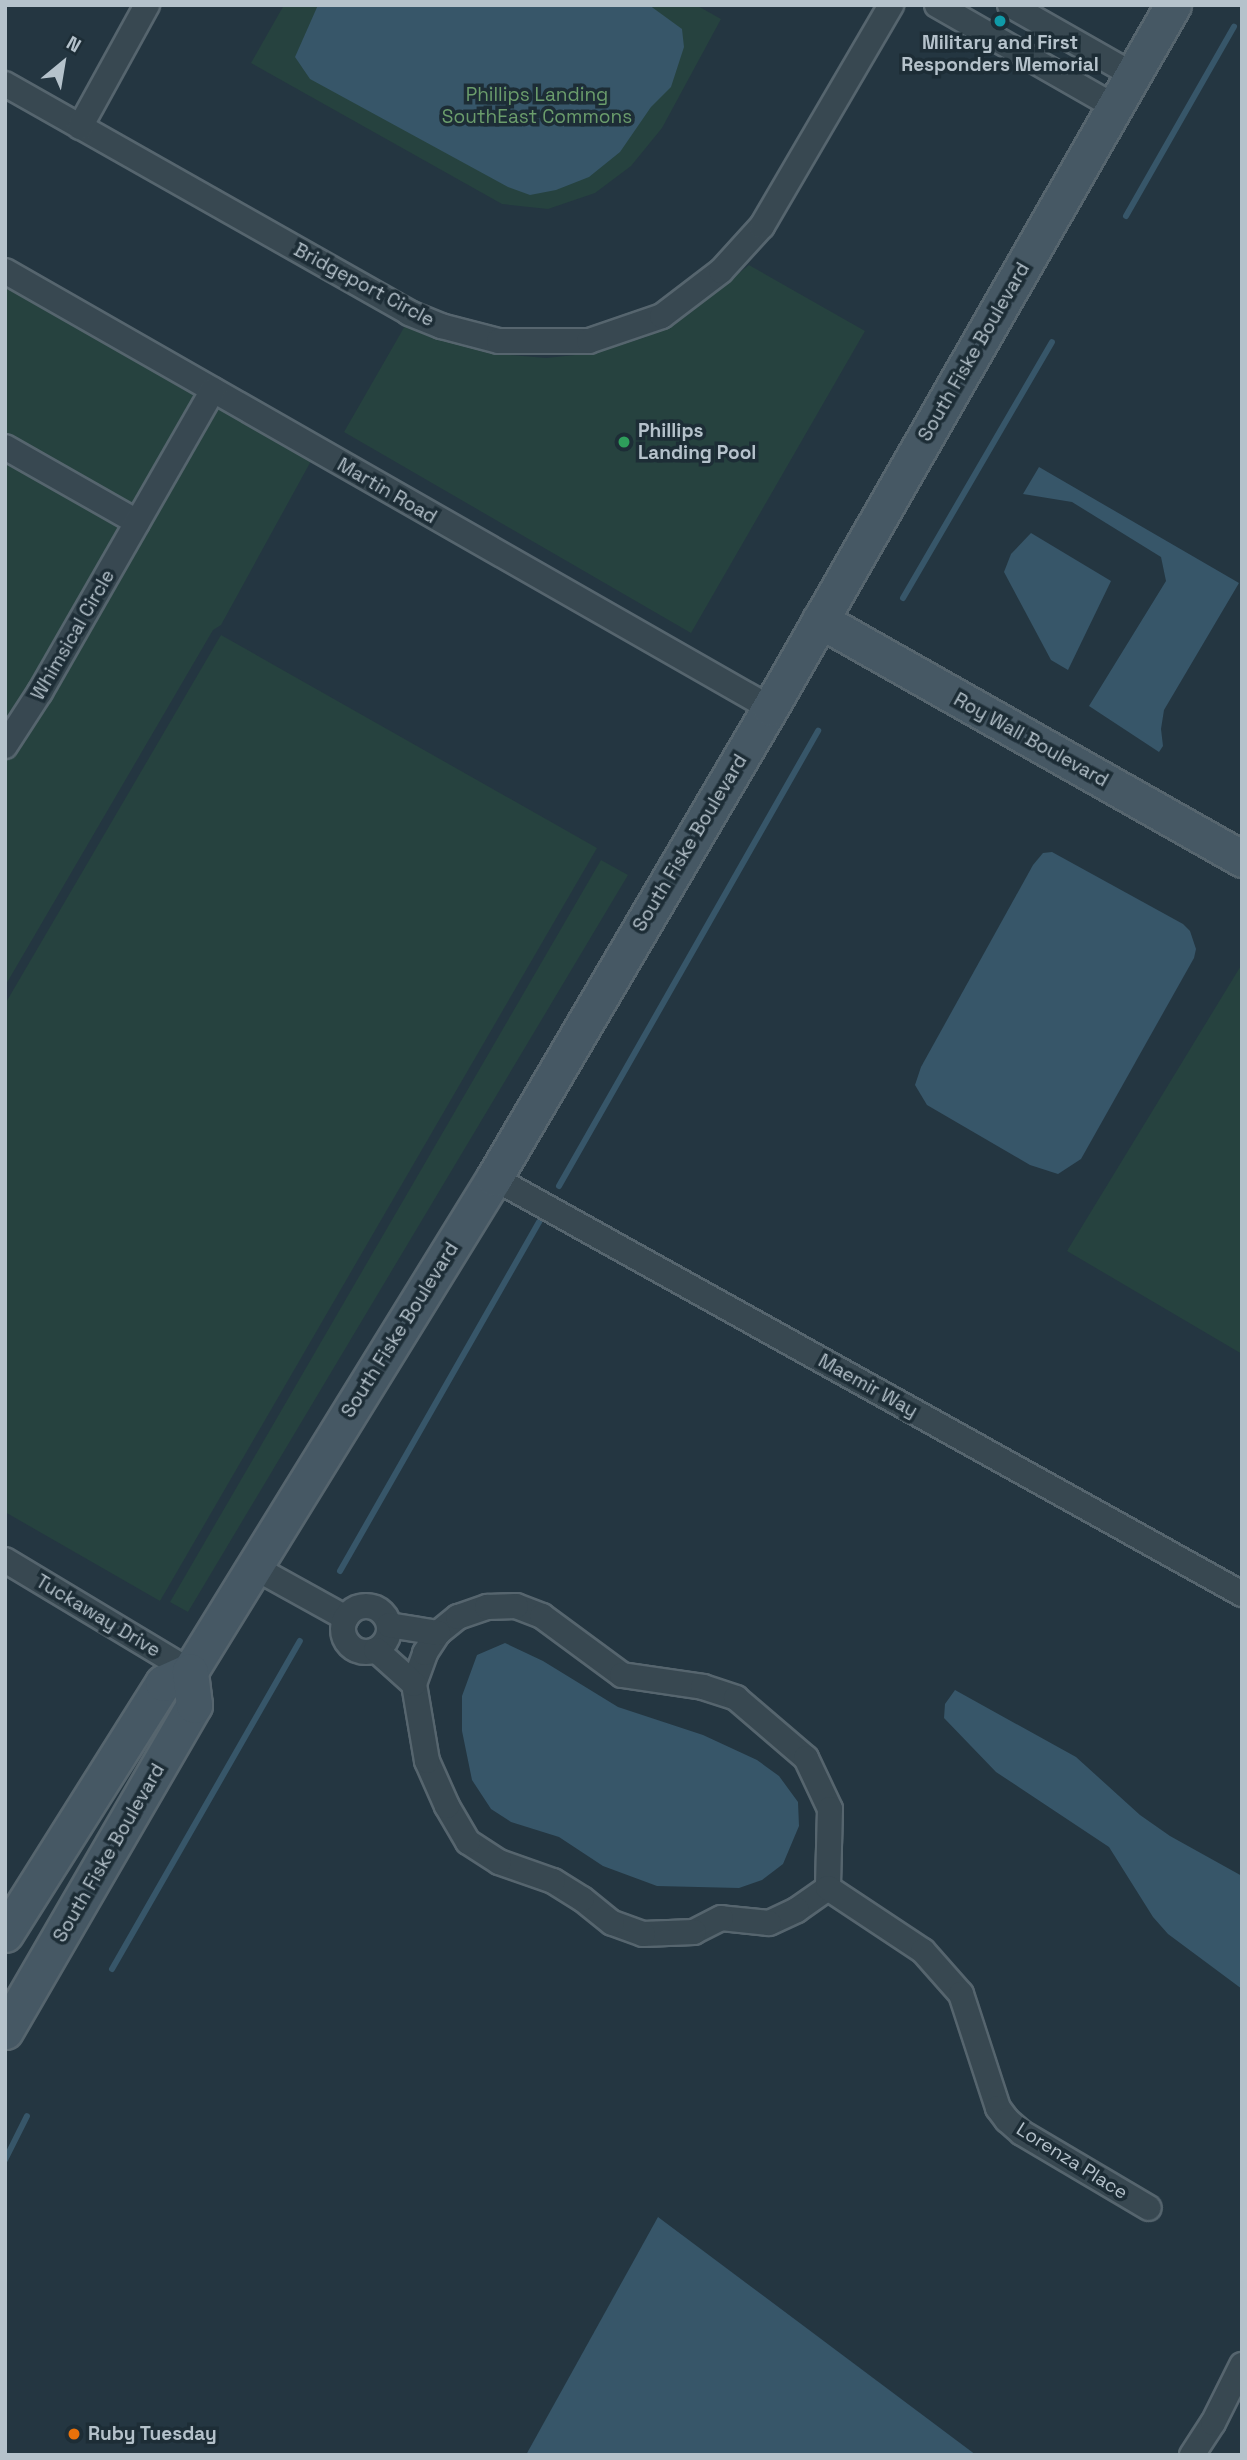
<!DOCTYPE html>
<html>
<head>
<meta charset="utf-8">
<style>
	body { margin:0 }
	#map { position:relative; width:1247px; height:2460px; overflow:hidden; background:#243641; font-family:"Space Grotesk",sans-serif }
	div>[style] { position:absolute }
	.green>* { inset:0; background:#26423f }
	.water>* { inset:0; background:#375669 }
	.stream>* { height:6px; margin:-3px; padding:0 3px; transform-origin:3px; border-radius:3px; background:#375669 }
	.roads { filter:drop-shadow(2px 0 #56656e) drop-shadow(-2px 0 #56656e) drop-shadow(0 2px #56656e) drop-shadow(0 -2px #56656e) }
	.street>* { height:24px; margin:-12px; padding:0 12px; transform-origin:12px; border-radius:12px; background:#384851 }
	.street>.ring { margin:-12px; padding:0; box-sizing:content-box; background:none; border:24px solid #384851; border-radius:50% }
	.secondary>* { height:35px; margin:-17.5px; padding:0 17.5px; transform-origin:17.5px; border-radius:17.5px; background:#465864 }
	.dots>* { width:19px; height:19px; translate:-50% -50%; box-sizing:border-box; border:4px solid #1d2d36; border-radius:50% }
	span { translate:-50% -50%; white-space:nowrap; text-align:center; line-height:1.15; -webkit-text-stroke:7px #1d2d36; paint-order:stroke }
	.poi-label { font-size:19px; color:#b5c2cb; font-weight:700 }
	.left { translate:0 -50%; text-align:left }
	.park-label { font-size:19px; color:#6b9d6c }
	.street-label { font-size:19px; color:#b5c2cb }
	.frame { position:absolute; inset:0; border:7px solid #b5c2cb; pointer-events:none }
	.north { position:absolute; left:28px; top:28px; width:70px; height:70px; -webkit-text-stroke:5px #1d2d36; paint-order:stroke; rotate:30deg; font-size:19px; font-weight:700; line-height:28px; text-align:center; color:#b5c2cb }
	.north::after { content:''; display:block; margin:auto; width:24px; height:32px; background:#b5c2cb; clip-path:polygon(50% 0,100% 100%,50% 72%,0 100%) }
</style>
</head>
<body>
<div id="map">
	<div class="green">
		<i style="clip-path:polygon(284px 5px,696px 5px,721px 19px,662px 128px,631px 166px,595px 193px,548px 209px,502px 204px,251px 63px)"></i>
		<i style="clip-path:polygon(749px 265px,865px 331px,691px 633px,344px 432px,406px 324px,438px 339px,488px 353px,546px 358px,595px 353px,646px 337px,685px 317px)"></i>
		<i style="clip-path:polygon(5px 285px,311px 461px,221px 625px,213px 630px,5px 986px)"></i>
		<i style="clip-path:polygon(221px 635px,597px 848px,160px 1601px,5px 1512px,5px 1004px)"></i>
		<i style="clip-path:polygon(601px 860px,628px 875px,188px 1612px,170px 1602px)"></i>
		<i style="clip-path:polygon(1242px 964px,1242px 1354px,1067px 1251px)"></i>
	</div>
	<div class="water">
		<i style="clip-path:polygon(318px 5px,649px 5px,682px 29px,684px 47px,671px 87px,651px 107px,620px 152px,589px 177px,556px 190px,530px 195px,508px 187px,310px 79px,295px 57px)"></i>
		<i style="clip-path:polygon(1039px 467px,1239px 583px,1164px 710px,1161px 729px,1163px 746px,1159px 752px,1089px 706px,1166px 581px,1161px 557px,1072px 502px,1023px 494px)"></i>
		<i style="clip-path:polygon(1031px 533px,1111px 581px,1068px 670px,1051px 660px,1004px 572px,1011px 554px)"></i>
		<i style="clip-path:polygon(1052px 852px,1183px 924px,1190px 931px,1196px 949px,1194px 958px,1081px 1159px,1058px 1174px,1030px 1165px,927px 1105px,915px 1085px,921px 1067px,1033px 865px,1043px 853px)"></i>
		<i style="clip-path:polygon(505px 1643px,543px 1661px,618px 1707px,703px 1735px,757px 1760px,779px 1776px,798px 1802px,799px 1826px,783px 1864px,762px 1880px,739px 1888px,657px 1886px,603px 1866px,559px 1837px,511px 1822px,491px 1809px,472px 1780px,462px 1731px,462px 1696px,477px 1655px)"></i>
		<i style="clip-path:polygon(955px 1690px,1076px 1757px,1140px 1815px,1170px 1836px,1242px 1876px,1242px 1989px,1168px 1934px,1153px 1917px,1109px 1847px,996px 1772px,944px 1718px,945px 1704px)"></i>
		<i style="clip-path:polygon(658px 2217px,976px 2455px,526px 2455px)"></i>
	</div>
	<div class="stream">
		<i style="left:1126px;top:216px;width:218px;rotate:-60.3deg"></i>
		<i style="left:903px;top:598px;width:296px;rotate:-59.8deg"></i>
		<i style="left:559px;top:1186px;width:524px;rotate:-60.35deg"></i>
		<i style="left:340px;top:1571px;width:402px;rotate:-60.3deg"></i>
		<i style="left:112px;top:1969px;width:378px;rotate:-60.2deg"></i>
		<i style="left:5px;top:2160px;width:49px;rotate:-63.4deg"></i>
	</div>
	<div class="roads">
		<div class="street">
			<i style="left:937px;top:5px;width:205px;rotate:29.8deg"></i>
			<i style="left:1010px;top:5px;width:142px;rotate:29.6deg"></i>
			<i style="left:5px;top:84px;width:464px;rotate:29.5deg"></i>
			<i style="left:409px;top:313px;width:35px;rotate:22deg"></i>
			<i style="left:441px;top:326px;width:60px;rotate:14.5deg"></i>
			<i style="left:499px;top:341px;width:90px"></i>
			<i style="left:589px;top:341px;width:77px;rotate:-18.9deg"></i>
			<i style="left:662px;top:316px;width:74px;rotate:-37.3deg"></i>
			<i style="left:721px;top:271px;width:61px;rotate:-47.7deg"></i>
			<i style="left:762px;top:226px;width:256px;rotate:-59.7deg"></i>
			<i style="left:80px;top:127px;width:139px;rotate:-61.2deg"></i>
			<i style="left:5px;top:271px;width:881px;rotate:29.74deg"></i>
			<i style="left:5px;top:447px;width:152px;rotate:29.6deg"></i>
			<i style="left:5px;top:746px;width:64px;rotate:-57.1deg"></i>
			<i style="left:40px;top:692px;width:348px;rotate:-60.2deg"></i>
			<i style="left:494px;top:1178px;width:856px;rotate:29.08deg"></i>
			<i style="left:5px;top:1560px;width:216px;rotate:31deg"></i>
			<i style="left:254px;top:1567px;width:105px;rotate:29deg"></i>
			<i style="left:516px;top:1606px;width:28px;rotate:21deg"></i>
			<i style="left:542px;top:1616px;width:99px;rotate:36.4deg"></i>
			<i style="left:622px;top:1675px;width:82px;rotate:8.4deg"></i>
			<i style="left:703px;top:1687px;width:35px;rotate:18deg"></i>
			<i style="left:736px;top:1698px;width:92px;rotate:40.6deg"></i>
			<i style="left:806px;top:1758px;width:56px;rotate:64.8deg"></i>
			<i style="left:830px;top:1809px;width:79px;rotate:91.5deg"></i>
			<i style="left:828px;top:1888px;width:38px;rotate:145deg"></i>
			<i style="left:797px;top:1910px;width:31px;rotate:155deg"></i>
			<i style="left:769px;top:1923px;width:48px;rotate:-174.1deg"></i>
			<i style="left:721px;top:1918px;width:30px;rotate:153deg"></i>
			<i style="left:694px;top:1932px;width:51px;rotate:177.8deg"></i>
			<i style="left:643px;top:1934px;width:33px;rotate:-160deg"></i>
			<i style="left:612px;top:1923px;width:38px;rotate:-141deg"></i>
			<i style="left:582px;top:1899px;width:34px;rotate:-148deg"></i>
			<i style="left:553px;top:1881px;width:57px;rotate:-160.6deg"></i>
			<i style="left:499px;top:1862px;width:37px;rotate:-147deg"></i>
			<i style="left:468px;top:1842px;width:42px;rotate:-120.3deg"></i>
			<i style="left:447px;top:1806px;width:49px;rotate:-114deg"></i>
			<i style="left:427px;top:1761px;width:78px;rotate:-99.6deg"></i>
			<i style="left:414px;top:1684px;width:33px;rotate:-70deg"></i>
			<i style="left:425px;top:1653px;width:24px;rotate:-57deg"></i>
			<i style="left:438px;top:1633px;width:26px;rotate:-39deg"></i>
			<i style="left:458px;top:1617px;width:31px;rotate:-19deg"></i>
			<i style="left:487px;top:1607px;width:29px;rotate:-2deg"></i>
			<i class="ring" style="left:343px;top:1606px;width:22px;height:22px"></i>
			<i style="left:389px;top:1625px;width:50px;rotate:9.3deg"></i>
			<i style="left:376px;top:1650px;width:51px;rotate:41.8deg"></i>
			<i style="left:828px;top:1888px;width:114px;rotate:33.6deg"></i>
			<i style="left:923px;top:1951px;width:57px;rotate:48.5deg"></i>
			<i style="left:961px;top:1994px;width:120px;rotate:72deg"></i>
			<i style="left:998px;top:2108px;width:15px;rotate:53deg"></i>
			<i style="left:1007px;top:2120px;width:20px;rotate:41deg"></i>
			<i style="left:1022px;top:2133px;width:147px;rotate:30.6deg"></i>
			<i style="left:1192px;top:2455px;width:38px;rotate:-57deg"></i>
			<i style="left:1213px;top:2423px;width:65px;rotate:-63.4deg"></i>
		</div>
		<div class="secondary">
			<i style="left:820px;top:620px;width:485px;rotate:29.5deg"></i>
			<i style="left:5px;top:1934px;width:297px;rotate:-57.8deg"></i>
			<i style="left:163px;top:1683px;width:30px;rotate:-24deg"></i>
			<i style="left:190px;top:1671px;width:579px;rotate:-58.34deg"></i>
			<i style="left:494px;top:1178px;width:545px;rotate:-59.58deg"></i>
			<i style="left:770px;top:708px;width:810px;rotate:-60.18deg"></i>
			<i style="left:5px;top:2031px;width:377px;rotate:-59.9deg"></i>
			<i style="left:194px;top:1705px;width:34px;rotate:-97deg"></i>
		</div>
	</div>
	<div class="dots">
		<i style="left:1000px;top:21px;background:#0f9aa8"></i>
		<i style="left:624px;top:442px;background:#2e9e5b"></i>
		<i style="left:74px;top:2434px;background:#e8710a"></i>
	</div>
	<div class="poi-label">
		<span style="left:1000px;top:54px">Military and First<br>Responders Memorial</span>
		<span class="left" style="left:638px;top:442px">Phillips<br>Landing Pool</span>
		<span class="left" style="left:88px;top:2434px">Ruby Tuesday</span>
	</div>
	<div class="park-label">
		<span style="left:537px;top:106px">Phillips Landing<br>SouthEast Commons</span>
	</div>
	<div class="street-label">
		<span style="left:364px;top:285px;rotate:28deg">Bridgeport Circle</span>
		<span style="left:974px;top:352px;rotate:-60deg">South Fiske Boulevard</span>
		<span style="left:387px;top:491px;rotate:30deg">Martin Road</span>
		<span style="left:73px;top:635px;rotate:-60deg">Whimsical Circle</span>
		<span style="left:1031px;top:740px;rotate:29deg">Roy Wall Boulevard</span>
		<span style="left:690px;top:843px;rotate:-59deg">South Fiske Boulevard</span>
		<span style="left:400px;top:1330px;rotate:-58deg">South Fiske Boulevard</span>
		<span style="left:868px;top:1386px;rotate:29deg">Maemir Way</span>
		<span style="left:98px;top:1616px;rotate:31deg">Tuckaway Drive</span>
		<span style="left:109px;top:1853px;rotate:-60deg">South Fiske Boulevard</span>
		<span style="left:1072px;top:2161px;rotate:32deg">Lorenza Place</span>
	</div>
	<div class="frame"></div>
	<div class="north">N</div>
</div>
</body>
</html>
